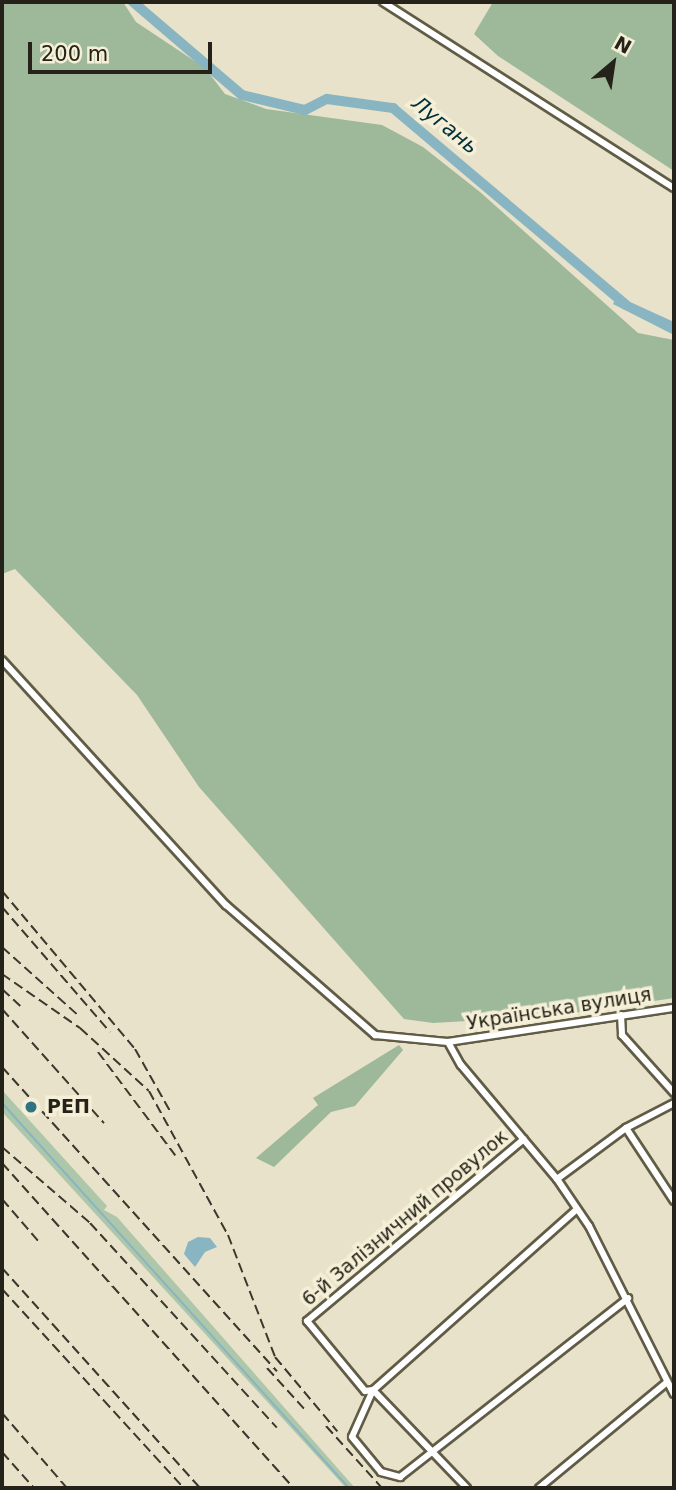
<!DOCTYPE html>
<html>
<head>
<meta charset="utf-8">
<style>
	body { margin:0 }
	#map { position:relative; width:676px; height:1490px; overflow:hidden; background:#e7e2c9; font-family:"DejaVu Sans",sans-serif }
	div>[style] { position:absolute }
	.green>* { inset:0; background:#aec7aa }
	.forest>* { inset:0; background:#9eb89a }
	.water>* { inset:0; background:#88b5c1 }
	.stream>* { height:2px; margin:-1px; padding:0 1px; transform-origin:1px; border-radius:1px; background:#88b5c1 }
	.river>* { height:10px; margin:-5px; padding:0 5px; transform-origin:5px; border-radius:5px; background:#88b5c1 }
	.roads { filter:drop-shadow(2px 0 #605c46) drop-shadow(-2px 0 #605c46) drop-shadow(0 2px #605c46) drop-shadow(0 -2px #605c46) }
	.street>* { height:6px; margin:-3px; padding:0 3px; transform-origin:3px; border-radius:3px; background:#fff }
	.rail>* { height:2px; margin-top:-1px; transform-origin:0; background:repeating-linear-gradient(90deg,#3a372d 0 10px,transparent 0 15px) }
	.dots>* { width:19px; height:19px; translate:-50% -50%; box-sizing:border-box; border:4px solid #f4efd6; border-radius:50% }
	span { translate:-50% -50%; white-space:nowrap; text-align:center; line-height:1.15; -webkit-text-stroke:7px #f4efd6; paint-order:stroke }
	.street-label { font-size:19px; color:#242219 }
	.poi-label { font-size:19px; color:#242219; font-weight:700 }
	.left { translate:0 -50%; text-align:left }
	.water-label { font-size:21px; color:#022f39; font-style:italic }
	.frame { position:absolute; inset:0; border:4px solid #242219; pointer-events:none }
	.north { position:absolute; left:578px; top:28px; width:70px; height:70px; -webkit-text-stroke:5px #f4efd6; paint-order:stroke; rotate:29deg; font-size:19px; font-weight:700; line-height:28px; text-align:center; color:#242219 }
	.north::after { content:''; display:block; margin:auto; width:24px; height:32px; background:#242219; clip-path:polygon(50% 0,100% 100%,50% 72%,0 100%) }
	.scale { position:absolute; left:28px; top:42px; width:184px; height:32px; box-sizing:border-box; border:4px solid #242219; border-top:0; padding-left:9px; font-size:21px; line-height:24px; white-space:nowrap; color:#242219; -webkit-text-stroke:5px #f4efd6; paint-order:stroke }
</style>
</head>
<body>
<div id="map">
	<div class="green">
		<i style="clip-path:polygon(2px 1090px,107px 1206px,104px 1210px,117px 1217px,355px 1488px,346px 1488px,336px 1477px,4px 1114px)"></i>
	</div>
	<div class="forest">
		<i style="clip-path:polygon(2px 2px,123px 2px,136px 22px,205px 68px,225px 94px,266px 109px,382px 125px,423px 147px,480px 192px,638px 333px,674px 340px,674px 998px,554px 1016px,433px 1023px,404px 1019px,199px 787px,137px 695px,15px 569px,2px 574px)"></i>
		<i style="clip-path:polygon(493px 2px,674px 2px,674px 171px,498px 56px,474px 34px)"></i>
		<i style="clip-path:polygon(399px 1045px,403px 1050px,355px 1106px,331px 1112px,274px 1167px,256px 1158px,318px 1105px,313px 1098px)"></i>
	</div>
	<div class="water">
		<i style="clip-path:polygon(617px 296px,674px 322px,674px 335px,613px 304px)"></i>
		<i style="clip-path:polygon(198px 1237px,210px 1238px,217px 1247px,205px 1252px,195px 1267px,184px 1254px,188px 1242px)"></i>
	</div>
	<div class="stream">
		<i style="left:2px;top:1103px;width:518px;rotate:47.97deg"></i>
	</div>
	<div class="river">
		<i style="left:133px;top:2px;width:143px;rotate:40.5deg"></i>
		<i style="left:242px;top:95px;width:65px;rotate:13.4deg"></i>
		<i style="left:305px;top:110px;width:25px;rotate:-27deg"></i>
		<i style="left:327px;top:99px;width:67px;rotate:7.8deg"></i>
		<i style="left:393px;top:108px;width:305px;rotate:40.2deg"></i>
	</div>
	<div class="roads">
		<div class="street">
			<i style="left:383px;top:2px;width:345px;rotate:32.6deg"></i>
			<i style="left:2px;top:660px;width:332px;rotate:47.6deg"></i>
			<i style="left:226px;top:905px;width:198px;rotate:41.1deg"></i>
			<i style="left:375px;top:1035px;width:73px;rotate:5.5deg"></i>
			<i style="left:448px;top:1042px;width:229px;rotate:-8.6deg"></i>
			<i style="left:621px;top:1015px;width:20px;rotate:87deg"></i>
			<i style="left:622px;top:1035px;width:78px;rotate:48.1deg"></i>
			<i style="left:448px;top:1042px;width:26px;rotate:61deg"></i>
			<i style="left:461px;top:1065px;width:149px;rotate:49.9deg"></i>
			<i style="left:557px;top:1179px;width:57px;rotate:55.8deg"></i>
			<i style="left:589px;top:1226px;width:188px;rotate:63.2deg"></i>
			<i style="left:626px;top:1128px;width:87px;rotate:56.7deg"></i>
			<i style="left:557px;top:1179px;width:86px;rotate:-36.5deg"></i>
			<i style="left:626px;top:1128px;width:54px;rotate:-27.5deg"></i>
			<i style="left:576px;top:1210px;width:271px;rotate:138.4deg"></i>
			<i style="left:373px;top:1390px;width:51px;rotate:114.1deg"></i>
			<i style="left:352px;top:1437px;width:45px;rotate:50.4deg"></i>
			<i style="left:381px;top:1472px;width:20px;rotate:15deg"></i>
			<i style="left:400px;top:1477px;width:290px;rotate:-38.1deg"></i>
			<i style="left:467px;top:1488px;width:136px;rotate:-133.8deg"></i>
			<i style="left:373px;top:1390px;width:8px;rotate:173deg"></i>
			<i style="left:365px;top:1391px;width:91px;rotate:-129.6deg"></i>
			<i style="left:307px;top:1321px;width:283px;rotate:-40deg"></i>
			<i style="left:539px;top:1488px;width:165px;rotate:-39.6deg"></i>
		</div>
	</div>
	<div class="rail">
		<i style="left:2px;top:891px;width:207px;rotate:49.9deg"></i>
		<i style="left:135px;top:1049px;width:73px;rotate:60.6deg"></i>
		<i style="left:2px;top:907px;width:165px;rotate:49.2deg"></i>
		<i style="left:2px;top:947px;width:105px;rotate:41.9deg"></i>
		<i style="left:2px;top:974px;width:95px;rotate:34.7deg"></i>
		<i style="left:80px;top:1028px;width:93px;rotate:42.4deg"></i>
		<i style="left:149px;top:1091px;width:164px;rotate:61.3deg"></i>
		<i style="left:228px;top:1235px;width:131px;rotate:68.9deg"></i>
		<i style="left:275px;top:1357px;width:97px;rotate:50deg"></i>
		<i style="left:2px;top:989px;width:25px;rotate:43deg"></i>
		<i style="left:2px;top:1009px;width:153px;rotate:48.2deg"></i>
		<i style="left:98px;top:1052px;width:129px;rotate:53.2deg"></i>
		<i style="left:2px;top:1067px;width:410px;rotate:47.9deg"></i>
		<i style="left:2px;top:1147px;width:116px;rotate:40.8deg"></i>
		<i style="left:90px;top:1223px;width:277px;rotate:47.6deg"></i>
		<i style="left:2px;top:1163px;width:437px;rotate:48.1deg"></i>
		<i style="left:2px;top:1199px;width:57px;rotate:49.3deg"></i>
		<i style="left:2px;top:1268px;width:296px;rotate:48deg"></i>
		<i style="left:2px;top:1289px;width:270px;rotate:47.6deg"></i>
		<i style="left:267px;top:1368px;width:59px;rotate:47.7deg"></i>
		<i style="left:2px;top:1413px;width:99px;rotate:49.1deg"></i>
		<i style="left:326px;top:1426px;width:84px;rotate:47.9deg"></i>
		<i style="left:2px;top:1452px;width:48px;rotate:48.4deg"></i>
	</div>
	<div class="dots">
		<i style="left:31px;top:1107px;background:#307484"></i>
	</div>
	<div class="street-label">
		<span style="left:559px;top:1009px;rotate:-9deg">Українська вулиця</span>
		<span style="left:405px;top:1218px;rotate:-40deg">6-й Залізничний провулок</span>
	</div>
	<div class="poi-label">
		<span class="left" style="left:47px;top:1107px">РЕП</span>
	</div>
	<div class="water-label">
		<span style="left:445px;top:125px;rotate:39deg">Лугань</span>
	</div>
	<div class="frame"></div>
	<div class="north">N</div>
	<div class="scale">200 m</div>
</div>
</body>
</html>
